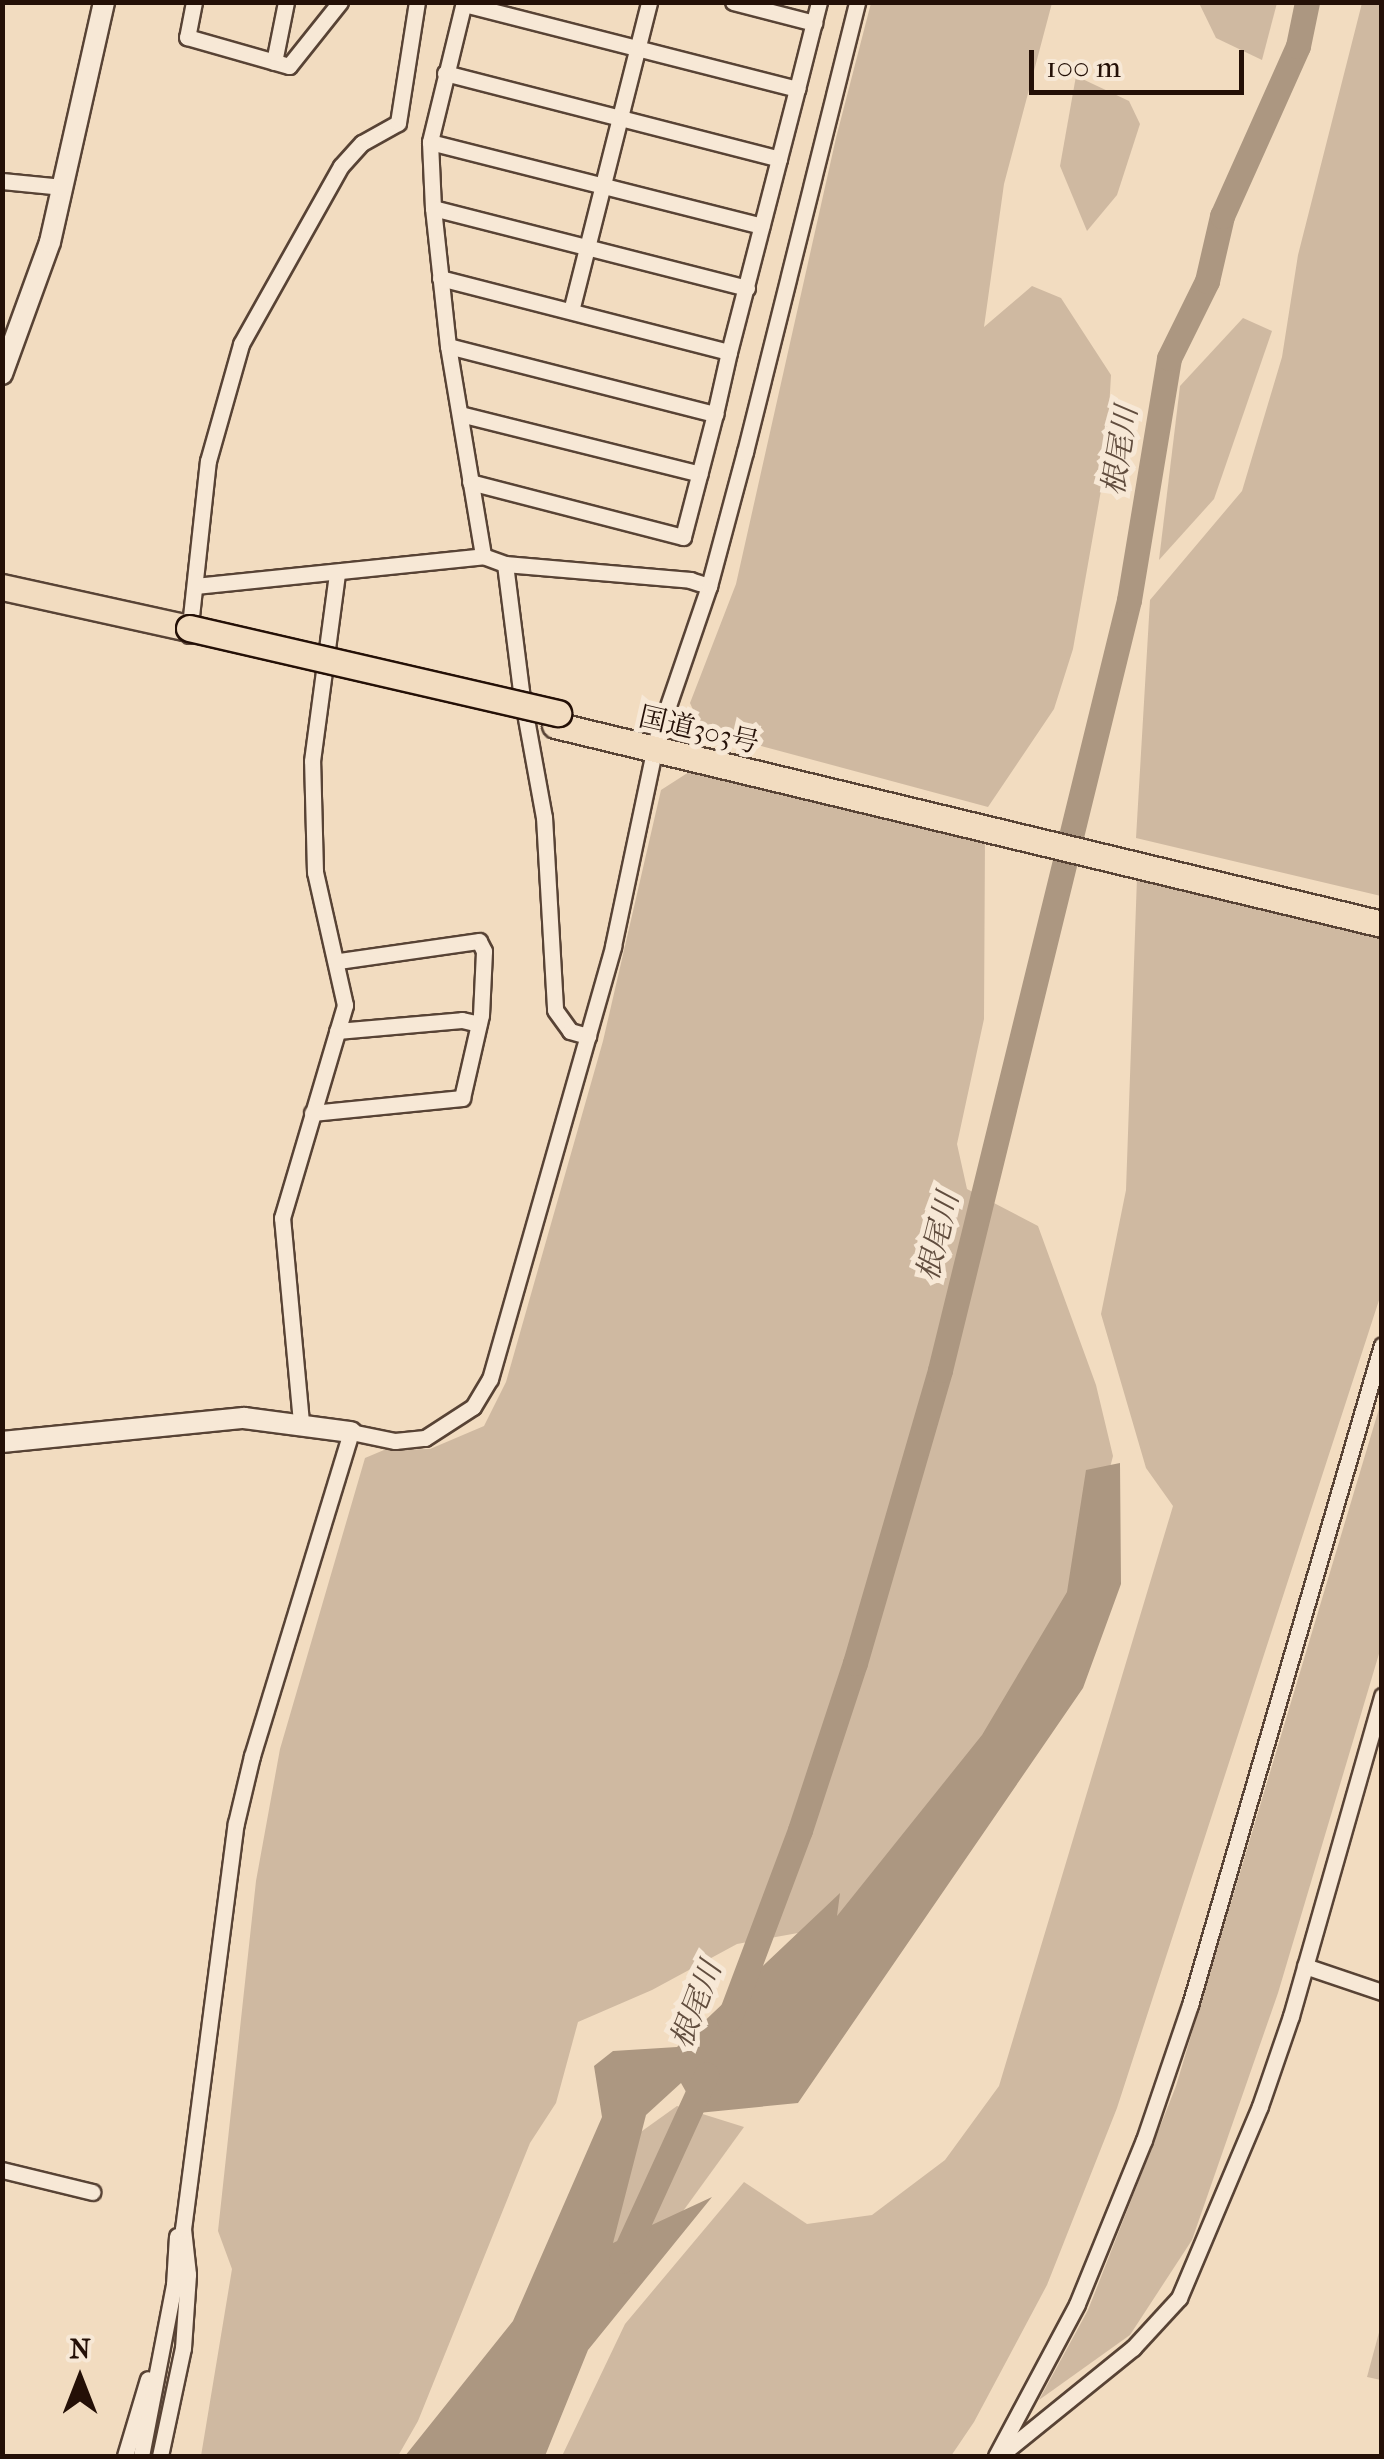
<!DOCTYPE html>
<html>
<head>
<meta charset="utf-8">
<style>
	body { margin:0 }
	#map { position:relative; width:1384px; height:2459px; overflow:hidden; background:#f2dcc0; font-family:"IM FELL French Canon","Noto Serif JP",serif }
	div>[style] { position:absolute }
	.green>* { inset:0; background:#cfb9a1 }
	.water>* { inset:0; background:#ac9781 }
	.river>* { height:25px; margin:-12.5px; padding:0 12.5px; transform-origin:12.5px; border-radius:12.5px; background:#ac9781 }
	.roads { filter:drop-shadow(2px 0 #584335) drop-shadow(-2px 0 #584335) drop-shadow(0 2px #584335) drop-shadow(0 -2px #584335) }
	.minor>* { height:15px; margin:-7.5px; padding:0 7.5px; transform-origin:7.5px; border-radius:7.5px; background:#f7e8d6 }
	.tertiary>* { height:20px; margin:-10px; padding:0 10px; transform-origin:10px; border-radius:10px; background:#f7e8d6 }
	.trunk>* { height:25px; margin:-12.5px; padding:0 12.5px; transform-origin:12.5px; border-radius:12.5px; background:#f2dcc0 }
	.bridges { filter:drop-shadow(2px 0 #241007) drop-shadow(-2px 0 #241007) drop-shadow(0 2px #241007) drop-shadow(0 -2px #241007) }
	.trunk-bridge>* { height:25px; margin:-12.5px; padding:0 12.5px; transform-origin:12.5px; border-radius:12.5px; background:#f2dcc0 }
	span { translate:-50% -50%; white-space:nowrap; text-align:center; line-height:1.15; -webkit-text-stroke:10px #f7e8d6; paint-order:stroke }
	.street-label { font-size:28px; color:#241007 }
	.water-label { font-size:30px; color:#614d3e; font-style:italic }
	.frame { position:absolute; inset:0; border:5px solid #241007; pointer-events:none }
	.north { position:absolute; left:30px; top:2329px; width:100px; height:100px; -webkit-text-stroke:8px #f7e8d6; paint-order:stroke; rotate:0deg; font-size:28px; font-weight:700; line-height:40px; text-align:center; color:#241007 }
	.north::after { content:''; display:block; margin:auto; width:35px; height:45px; background:#241007; clip-path:polygon(50% 0,100% 100%,50% 72%,0 100%) }
	.scale { position:absolute; left:1029px; top:50px; width:215px; height:45px; box-sizing:border-box; border:5px solid #241007; border-top:0; padding-left:12px; font-size:30px; line-height:35px; white-space:nowrap; color:#241007; -webkit-text-stroke:8px #f7e8d6; paint-order:stroke }
</style>
</head>
<body>
<div id="map">
	<div class="green">
		<i style="clip-path:polygon(871px 3px,1052px 3px,1004px 184px,984px 327px,1032px 286px,1061px 298px,1111px 375px,1106px 462px,1073px 649px,1054px 709px,988px 807px,702px 730px,690px 703px,736px 584px,836px 138px)"></i>
		<i style="clip-path:polygon(1199px 3px,1277px 3px,1262px 60px,1216px 38px)"></i>
		<i style="clip-path:polygon(1362px 3px,1382px 3px,1381px 896px,1136px 838px,1150px 600px,1242px 491px,1282px 357px,1298px 255px)"></i>
		<i style="clip-path:polygon(1076px 76px,1129px 101px,1140px 124px,1117px 195px,1087px 231px,1060px 166px)"></i>
		<i style="clip-path:polygon(1243px 318px,1272px 331px,1214px 499px,1159px 560px,1180px 386px)"></i>
		<i style="clip-path:polygon(689px 772px,985px 839px,984px 1019px,957px 1144px,967px 1189px,1038px 1226px,1096px 1385px,1113px 1456px,1070px 1625px,864px 1921px,737px 1944px,652px 1990px,578px 2022px,556px 2103px,530px 2143px,418px 2421px,398px 2456px,201px 2456px,232px 2269px,218px 2231px,256px 1881px,280px 1749px,365px 1458px,384px 1450px,430px 1449px,484px 1426px,506px 1382px,603px 1041px,661px 790px)"></i>
		<i style="clip-path:polygon(1137px 877px,1381px 938px,1381px 1294px,1117px 2108px,1047px 2285px,974px 2422px,951px 2456px,562px 2456px,625px 2324px,744px 2182px,807px 2224px,872px 2215px,945px 2160px,999px 2086px,1173px 1506px,1146px 1468px,1101px 1314px,1126px 1190px)"></i>
		<i style="clip-path:polygon(1381px 1402px,1381px 1647px,1278px 1993px,1192px 2240px,1130px 2335px,1039px 2400px,1088px 2310px,1176px 2086px)"></i>
		<i style="clip-path:polygon(677px 2106px,744px 2127px,636px 2276px,558px 2307px,589px 2169px)"></i>
		<i style="clip-path:polygon(1381px 2325px,1382px 2380px,1381px 2380px,1367px 2377px)"></i>
	</div>
	<div class="water">
		<i style="clip-path:polygon(1120px 1463px,1121px 1584px,1083px 1688px,798px 2103px,698px 2113px,681px 2083px,646px 2115px,613px 2243px,712px 2197px,588px 2350px,545px 2456px,405px 2456px,513px 2321px,602px 2117px,594px 2066px,613px 2051px,677px 2047px,840px 1893px,837px 1916px,982px 1735px,1067px 1592px,1086px 1470px)"></i>
	</div>
	<div class="river">
		<i style="left:729px;top:2019px;width:202px;rotate:-69.4deg"></i>
		<i style="left:800px;top:1830px;width:176px;rotate:-71.8deg"></i>
		<i style="left:855px;top:1663px;width:305px;rotate:-73.8deg"></i>
		<i style="left:940px;top:1370px;width:793px;rotate:-76.21deg"></i>
		<i style="left:1129px;top:600px;width:245px;rotate:-80.6deg"></i>
		<i style="left:1169px;top:358px;width:86px;rotate:-63.7deg"></i>
		<i style="left:1207px;top:281px;width:67px;rotate:-77deg"></i>
		<i style="left:1222px;top:216px;width:186px;rotate:-65.9deg"></i>
		<i style="left:1298px;top:46px;width:45px;rotate:-78.4deg"></i>
		<i style="left:621px;top:2261px;width:205px;rotate:-65.4deg"></i>
	</div>
	<div class="roads">
		<div class="minor">
			<i style="left:194px;top:2px;width:36px;rotate:101deg"></i>
			<i style="left:187px;top:37px;width:106px;rotate:15.9deg"></i>
			<i style="left:289px;top:66px;width:82px;rotate:-51.4deg"></i>
			<i style="left:464px;top:2px;width:144px;rotate:103.7deg"></i>
			<i style="left:430px;top:142px;width:66px;rotate:87.4deg"></i>
			<i style="left:433px;top:208px;width:139px;rotate:83.8deg"></i>
			<i style="left:448px;top:346px;width:213px;rotate:80.5deg"></i>
			<i style="left:483px;top:556px;width:23px;rotate:20deg"></i>
			<i style="left:505px;top:564px;width:186px;rotate:4.9deg"></i>
			<i style="left:690px;top:580px;width:20px;rotate:18deg"></i>
			<i style="left:733px;top:2px;width:84px;rotate:14.5deg"></i>
			<i style="left:464px;top:4px;width:344px;rotate:14.3deg"></i>
			<i style="left:797px;top:89px;width:90px;rotate:-75.8deg"></i>
			<i style="left:274px;top:62px;width:61px;rotate:-78.7deg"></i>
			<i style="left:445px;top:73px;width:345px;rotate:14.4deg"></i>
			<i style="left:430px;top:142px;width:342px;rotate:14.2deg"></i>
			<i style="left:2px;top:181px;width:61px;rotate:5.6deg"></i>
			<i style="left:433px;top:208px;width:324px;rotate:14.3deg"></i>
			<i style="left:440px;top:278px;width:298px;rotate:14.4deg"></i>
			<i style="left:729px;top:352px;width:64px;rotate:102.7deg"></i>
			<i style="left:571px;top:311px;width:319px;rotate:-75.8deg"></i>
			<i style="left:448px;top:346px;width:276px;rotate:14.3deg"></i>
			<i style="left:715px;top:414px;width:127px;rotate:104.6deg"></i>
			<i style="left:683px;top:537px;width:220px;rotate:-165.5deg"></i>
			<i style="left:729px;top:352px;width:272px;rotate:-75.5deg"></i>
			<i style="left:460px;top:414px;width:247px;rotate:14deg"></i>
			<i style="left:505px;top:564px;width:128px;rotate:82.8deg"></i>
			<i style="left:521px;top:691px;width:128px;rotate:79.7deg"></i>
			<i style="left:544px;top:817px;width:193px;rotate:86.7deg"></i>
			<i style="left:555px;top:1010px;width:26px;rotate:54deg"></i>
			<i style="left:570px;top:1031px;width:19px;rotate:16deg"></i>
			<i style="left:195px;top:586px;width:290px;rotate:-5.9deg"></i>
			<i style="left:189px;top:635px;width:175px;rotate:-83.8deg"></i>
			<i style="left:208px;top:461px;width:122px;rotate:-74.2deg"></i>
			<i style="left:241px;top:344px;width:204px;rotate:-60.7deg"></i>
			<i style="left:341px;top:166px;width:31px;rotate:-48deg"></i>
			<i style="left:362px;top:143px;width:41px;rotate:-29.1deg"></i>
			<i style="left:398px;top:123px;width:122px;rotate:-81.1deg"></i>
			<i style="left:337px;top:1031px;width:125px;rotate:-5deg"></i>
			<i style="left:462px;top:1020px;width:17px;rotate:13deg"></i>
			<i style="left:312px;top:1113px;width:151px;rotate:-5.7deg"></i>
			<i style="left:462px;top:1098px;width:85px;rotate:-77.1deg"></i>
			<i style="left:481px;top:1015px;width:64px;rotate:-87.3deg"></i>
			<i style="left:484px;top:951px;width:11px;rotate:-117deg"></i>
			<i style="left:479px;top:941px;width:142px;rotate:171.9deg"></i>
			<i style="left:301px;top:1422px;width:205px;rotate:-95.3deg"></i>
			<i style="left:282px;top:1218px;width:222px;rotate:-73.5deg"></i>
			<i style="left:345px;top:1005px;width:136px;rotate:-102.7deg"></i>
			<i style="left:315px;top:872px;width:111px;rotate:-91.5deg"></i>
			<i style="left:312px;top:761px;width:189px;rotate:-82.4deg"></i>
			<i style="left:1305px;top:1966px;width:81px;rotate:18.7deg"></i>
			<i style="left:2px;top:2170px;width:93px;rotate:13.7deg"></i>
			<i style="left:1002px;top:2454px;width:169px;rotate:-39deg"></i>
			<i style="left:1133px;top:2348px;width:68px;rotate:-47.4deg"></i>
			<i style="left:1179px;top:2298px;width:208px;rotate:-67.1deg"></i>
			<i style="left:1260px;top:2106px;width:95px;rotate:-71deg"></i>
			<i style="left:1291px;top:2016px;width:333px;rotate:-74.1deg"></i>
			<i style="left:125px;top:2456px;width:80px;rotate:-73.4deg"></i>
			<i style="left:141px;top:2456px;width:174px;rotate:-79.1deg"></i>
			<i style="left:174px;top:2285px;width:49px;rotate:-86.5deg"></i>
			<i style="left:160px;top:2456px;width:110px;rotate:-78deg"></i>
			<i style="left:183px;top:2348px;width:74px;rotate:-86.1deg"></i>
			<i style="left:188px;top:2274px;width:45px;rotate:-96.3deg"></i>
			<i style="left:183px;top:2229px;width:409px;rotate:-82.6deg"></i>
			<i style="left:236px;top:1823px;width:69px;rotate:-76.6deg"></i>
			<i style="left:252px;top:1756px;width:339px;rotate:-73deg"></i>
			<i style="left:351px;top:1432px;width:45px;rotate:11.6deg"></i>
			<i style="left:395px;top:1441px;width:30px;rotate:-6deg"></i>
			<i style="left:425px;top:1438px;width:57px;rotate:-32.9deg"></i>
			<i style="left:473px;top:1407px;width:33px;rotate:-59deg"></i>
			<i style="left:490px;top:1379px;width:450px;rotate:-74.1deg"></i>
			<i style="left:613px;top:946px;width:213px;rotate:-78.1deg"></i>
			<i style="left:657px;top:738px;width:161px;rotate:-71.1deg"></i>
			<i style="left:709px;top:586px;width:139px;rotate:-75deg"></i>
			<i style="left:745px;top:452px;width:464px;rotate:-76deg"></i>
			<i style="left:996px;top:2456px;width:172px;rotate:-61.9deg"></i>
			<i style="left:1077px;top:2304px;width:177px;rotate:-67.8deg"></i>
			<i style="left:1144px;top:2140px;width:143px;rotate:-71.2deg"></i>
			<i style="left:1190px;top:2005px;width:687px;rotate:-73.78deg"></i>
		</div>
		<div class="tertiary">
			<i style="left:2px;top:374px;width:140px;rotate:-70deg"></i>
			<i style="left:50px;top:242px;width:246px;rotate:-77.3deg"></i>
			<i style="left:2px;top:1442px;width:243px;rotate:-5.7deg"></i>
			<i style="left:244px;top:1418px;width:108px;rotate:7.5deg"></i>
		</div>
		<div class="trunk">
			<i style="left:2px;top:587px;width:191px;rotate:12.4deg"></i>
			<i style="left:555px;top:725px;width:851px;rotate:13.53deg"></i>
		</div>
	</div>
	<div class="bridges">
		<div class="trunk-bridge">
			<i style="left:189px;top:628px;width:379px;rotate:13deg"></i>
		</div>
	</div>
	<div class="street-label">
		<span style="left:699px;top:730px;rotate:13deg">国道303号</span>
	</div>
	<div class="water-label">
		<span style="left:1121px;top:451px;rotate:-81deg">根尾川</span>
		<span style="left:939px;top:1237px;rotate:-76deg">根尾川</span>
		<span style="left:697px;top:2005px;rotate:-69deg">根尾川</span>
	</div>
	<div class="frame"></div>
	<div class="north">N</div>
	<div class="scale">100 m</div>
</div>
</body>
</html>
